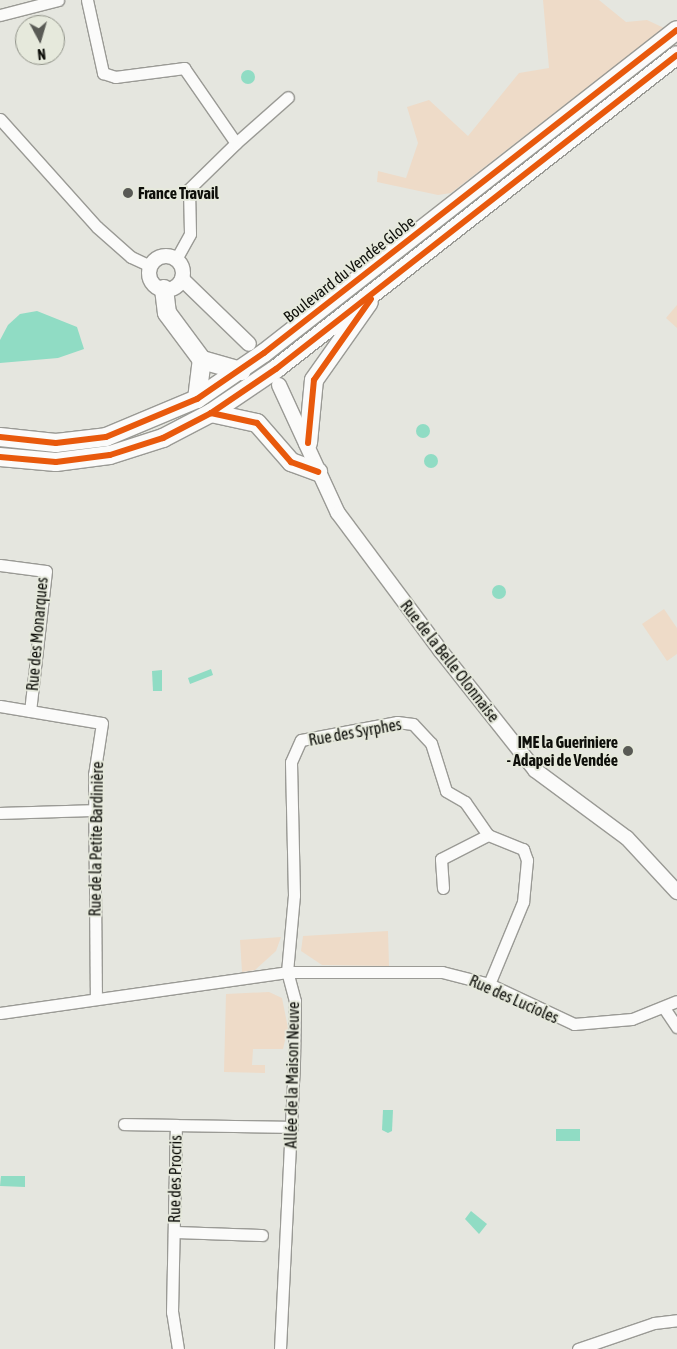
<!DOCTYPE html>
<html>
<head>
<meta charset="utf-8">
<style>
	body { margin:0 }
	#map { position:relative; width:677px; height:1349px; overflow:hidden; background:#e5e6df; font-family:"Asap Condensed",sans-serif }
	div>[style] { position:absolute }
	.green>* { inset:0; background:#eedbc8 }
	.water>* { inset:0; background:#90dcc4 }
	.round { border-radius:50% }
	.roads { filter:drop-shadow(1px 0 #9a9a95) drop-shadow(-1px 0 #9a9a95) drop-shadow(0 1px #9a9a95) drop-shadow(0 -1px #9a9a95) }
	.minor>* { height:11px; margin:-5.5px; padding:0 5.5px; transform-origin:5.5px; border-radius:5.5px; background:#fbfbfa }
	.tertiary>* { height:14px; margin:-7px; padding:0 7px; transform-origin:7px; border-radius:7px; background:#fbfbfa }
	.tertiary>.ring { margin:-7px; padding:0; box-sizing:content-box; background:none; border:14px solid #fbfbfa; border-radius:50% }
	.primary>* { height:18px; margin:-9px; padding:0 9px; transform-origin:9px; border-radius:9px; background:#fbfbfa }
	.cycleway>* { height:6px; margin:-3px; padding:0 3px; transform-origin:3px; border-radius:3px; background:#e8590c }
	.dots>* { width:14px; height:14px; translate:-50% -50%; box-sizing:border-box; border:2px solid #e6e9dc; border-radius:50% }
	span { translate:-50% -50%; white-space:nowrap; text-align:center; line-height:1.15; -webkit-text-stroke:4px #e6e9dc; paint-order:stroke }
	.poi-label { font-size:16px; color:#0e0f0a; font-weight:700 }
	.left { translate:0 -50%; text-align:left }
	.right { translate:-100% -50%; text-align:right }
	.street-label { font-size:16px; color:#0e0f0a }
	.north { position:absolute; left:15px; top:15px; width:50px; height:50px; box-sizing:border-box; background:#e6e9dc; border:1px solid #909288; border-radius:50%; rotate:174deg; font-size:14px; font-weight:700; line-height:20px; text-align:center; color:#0e0f0a }
	.north::after { content:''; display:block; margin:auto; width:18px; height:22px; background:#595a55; clip-path:polygon(50% 0,100% 100%,50% 72%,0 100%) }
</style>
</head>
<body>
<div id="map">
	<div class="green">
		<i style="clip-path:polygon(543px 0,599px 0,626px 22px,647px 20px,664px 28px,451px 193px,438px 195px,377px 182px,378px 171px,406px 178px,418px 143px,407px 107px,429px 100px,468px 136px,519px 73px,549px 68px)"></i>
		<i style="clip-path:polygon(677px 305px,677px 328px,666px 318px)"></i>
		<i style="clip-path:polygon(664px 609px,677px 628px,677px 654px,667px 661px,642px 624px)"></i>
		<i style="clip-path:polygon(388px 931px,389px 966px,322px 965px,301px 951px,303px 936px)"></i>
		<i style="clip-path:polygon(281px 937px,276px 951px,255px 970px,242px 972px,240px 940px)"></i>
		<i style="clip-path:polygon(269px 992px,282px 998px,288px 1028px,283px 1049px,253px 1049px,252px 1065px,265px 1065px,265px 1073px,224px 1072px,226px 994px)"></i>
	</div>
	<div class="water">
		<i class="round" style="left:241px;top:70px;width:14px;height:14px"></i>
		<i style="clip-path:polygon(37px 311px,77px 327px,84px 349px,58px 358px,0 363px,0 340px,8px 325px,20px 314px)"></i>
		<i class="round" style="left:416px;top:424px;width:14px;height:14px"></i>
		<i class="round" style="left:424px;top:454px;width:14px;height:14px"></i>
		<i class="round" style="left:492px;top:585px;width:14px;height:14px"></i>
		<i style="clip-path:polygon(211px 669px,213px 675px,190px 684px,188px 678px)"></i>
		<i style="clip-path:polygon(162px 670px,162px 691px,153px 691px,152px 671px)"></i>
		<i style="clip-path:polygon(383px 1110px,393px 1110px,392px 1131px,388px 1133px,382px 1130px)"></i>
		<i style="clip-path:polygon(556px 1129px,580px 1129px,580px 1141px,556px 1141px)"></i>
		<i style="clip-path:polygon(1px 1176px,25px 1176px,25px 1187px,0 1186px)"></i>
		<i style="clip-path:polygon(471px 1211px,487px 1224px,479px 1234px,465px 1219px)"></i>
	</div>
	<div class="roads">
		<div class="minor">
			<i style="left:87px;top:0;width:75px;rotate:77.6deg"></i>
			<i style="left:103px;top:73px;width:13px;rotate:18deg"></i>
			<i style="left:115px;top:77px;width:70px;rotate:-7.4deg"></i>
			<i style="left:184px;top:68px;width:91px;rotate:55.3deg"></i>
			<i style="left:236px;top:143px;width:66px;rotate:135.6deg"></i>
			<i style="left:189px;top:189px;width:45px;rotate:88.7deg"></i>
			<i style="left:190px;top:234px;width:29px;rotate:119deg"></i>
			<i style="left:0;top:15px;width:60px;rotate:-14.5deg"></i>
			<i style="left:0;top:119px;width:145px;rotate:48.1deg"></i>
			<i style="left:97px;top:227px;width:45px;rotate:41.4deg"></i>
			<i style="left:131px;top:257px;width:21px;rotate:25deg"></i>
			<i style="left:236px;top:143px;width:69px;rotate:-41.5deg"></i>
			<i style="left:0;top:565px;width:46px;rotate:7.4deg"></i>
			<i style="left:46px;top:571px;width:141px;rotate:96.5deg"></i>
			<i style="left:0;top:706px;width:103px;rotate:9.5deg"></i>
			<i style="left:102px;top:723px;width:53px;rotate:98.7deg"></i>
			<i style="left:94px;top:775px;width:224px;rotate:89.5deg"></i>
			<i style="left:0;top:813px;width:94px;rotate:-1.8deg"></i>
			<i style="left:443px;top:888px;width:29px;rotate:-94deg"></i>
			<i style="left:441px;top:859px;width:53px;rotate:-27.1deg"></i>
			<i style="left:664px;top:1008px;width:23px;rotate:56deg"></i>
			<i style="left:0;top:1013px;width:290px;rotate:-8.1deg"></i>
			<i style="left:287px;top:972px;width:155px"></i>
			<i style="left:442px;top:972px;width:49px;rotate:14.3deg"></i>
			<i style="left:489px;top:984px;width:94px;rotate:25.2deg"></i>
			<i style="left:574px;top:1024px;width:58px;rotate:-4.9deg"></i>
			<i style="left:632px;top:1019px;width:48px;rotate:-21.8deg"></i>
			<i style="left:124px;top:1124px;width:52px;rotate:1.1deg"></i>
			<i style="left:174px;top:1232px;width:88px;rotate:2deg"></i>
			<i style="left:178px;top:1349px;width:37px;rotate:-99deg"></i>
			<i style="left:172px;top:1312px;width:187px;rotate:-88.8deg"></i>
			<i style="left:176px;top:1125px;width:116px;rotate:1deg"></i>
			<i style="left:280px;top:1349px;width:286px;rotate:-87.2deg"></i>
			<i style="left:294px;top:1063px;width:62px;rotate:-89.1deg"></i>
			<i style="left:295px;top:1001px;width:30px;rotate:-105deg"></i>
			<i style="left:287px;top:972px;width:77px;rotate:-84.8deg"></i>
			<i style="left:294px;top:895px;width:133px;rotate:-91.3deg"></i>
			<i style="left:291px;top:762px;width:24px;rotate:-66deg"></i>
			<i style="left:301px;top:740px;width:98px;rotate:-10.6deg"></i>
			<i style="left:397px;top:722px;width:16px;rotate:7deg"></i>
			<i style="left:413px;top:724px;width:26px;rotate:47deg"></i>
			<i style="left:431px;top:743px;width:50px;rotate:72.6deg"></i>
			<i style="left:446px;top:791px;width:22px;rotate:30deg"></i>
			<i style="left:465px;top:802px;width:40px;rotate:55.1deg"></i>
			<i style="left:488px;top:835px;width:38px;rotate:22deg"></i>
			<i style="left:523px;top:849px;width:12px;rotate:70deg"></i>
			<i style="left:527px;top:860px;width:42px;rotate:95.4deg"></i>
			<i style="left:523px;top:902px;width:89px;rotate:112.5deg"></i>
			<i style="left:578px;top:1349px;width:80px;rotate:-18.9deg"></i>
			<i style="left:654px;top:1323px;width:23px;rotate:-7deg"></i>
		</div>
		<div class="tertiary">
			<i class="ring" style="left:149px;top:256px;width:20px;height:20px"></i>
			<i style="left:182px;top:279px;width:93px;rotate:44.1deg"></i>
			<i style="left:279px;top:385px;width:141px;rotate:65.3deg"></i>
			<i style="left:338px;top:513px;width:171px;rotate:53.3deg"></i>
			<i style="left:440px;top:650px;width:153px;rotate:51.6deg"></i>
			<i style="left:535px;top:770px;width:114px;rotate:36.5deg"></i>
			<i style="left:627px;top:838px;width:74px;rotate:47.2deg"></i>
		</div>
		<div class="primary">
			<i style="left:164px;top:289px;width:24px;rotate:83deg"></i>
			<i style="left:167px;top:313px;width:59px;rotate:53.3deg"></i>
			<i style="left:202px;top:360px;width:41px;rotate:15.8deg"></i>
			<i style="left:197px;top:399px;width:39px;rotate:-83deg"></i>
			<i style="left:211px;top:413px;width:47px;rotate:12.3deg"></i>
			<i style="left:257px;top:423px;width:52px;rotate:48.9deg"></i>
			<i style="left:291px;top:462px;width:29px;rotate:20deg"></i>
			<i style="left:0;top:437px;width:56px;rotate:6.1deg"></i>
			<i style="left:56px;top:443px;width:50px;rotate:-6.8deg"></i>
			<i style="left:106px;top:437px;width:99px;rotate:-22.7deg"></i>
			<i style="left:197px;top:399px;width:81px;rotate:-34.5deg"></i>
			<i style="left:264px;top:353px;width:524px;rotate:-38.03deg"></i>
			<i style="left:308px;top:443px;width:63px;rotate:-84.6deg"></i>
			<i style="left:314px;top:380px;width:95px;rotate:-54.8deg"></i>
			<i style="left:0;top:457px;width:56px;rotate:5.1deg"></i>
			<i style="left:56px;top:462px;width:54px;rotate:-7.4deg"></i>
			<i style="left:110px;top:455px;width:56px;rotate:-17.8deg"></i>
			<i style="left:163px;top:438px;width:54px;rotate:-27.5deg"></i>
			<i style="left:211px;top:413px;width:78px;rotate:-34.1deg"></i>
			<i style="left:276px;top:369px;width:509px;rotate:-38.06deg"></i>
		</div>
	</div>
	<div class="cycleway">
		<i style="left:211px;top:413px;width:47px;rotate:12.3deg"></i>
		<i style="left:257px;top:423px;width:52px;rotate:48.9deg"></i>
		<i style="left:291px;top:462px;width:29px;rotate:20deg"></i>
		<i style="left:0;top:437px;width:56px;rotate:6.1deg"></i>
		<i style="left:56px;top:443px;width:50px;rotate:-6.8deg"></i>
		<i style="left:106px;top:437px;width:99px;rotate:-22.7deg"></i>
		<i style="left:197px;top:399px;width:81px;rotate:-34.5deg"></i>
		<i style="left:264px;top:353px;width:524px;rotate:-38.03deg"></i>
		<i style="left:308px;top:443px;width:63px;rotate:-84.6deg"></i>
		<i style="left:314px;top:380px;width:99px;rotate:-54.9deg"></i>
		<i style="left:0;top:457px;width:56px;rotate:5.1deg"></i>
		<i style="left:56px;top:462px;width:54px;rotate:-7.4deg"></i>
		<i style="left:110px;top:455px;width:56px;rotate:-17.8deg"></i>
		<i style="left:163px;top:438px;width:54px;rotate:-27.5deg"></i>
		<i style="left:211px;top:413px;width:78px;rotate:-34.1deg"></i>
		<i style="left:276px;top:369px;width:509px;rotate:-38.06deg"></i>
	</div>
	<div class="dots">
		<i style="left:128px;top:193px;background:#595a55"></i>
		<i style="left:628px;top:751px;background:#595a55"></i>
	</div>
	<div class="poi-label">
		<span class="left" style="left:138px;top:193px">France Travail</span>
		<span class="right" style="left:618px;top:751px">IME la Gueriniere<br>- Adapei de Vendée</span>
	</div>
	<div class="street-label">
		<span style="left:349px;top:269px;rotate:-38deg">Boulevard du Vendée Globe</span>
		<span style="left:37px;top:634px;rotate:-85deg">Rue des Monarques</span>
		<span style="left:450px;top:661px;rotate:52deg">Rue de la Belle Olonnaise</span>
		<span style="left:355px;top:732px;rotate:-10deg">Rue des Syrphes</span>
		<span style="left:96px;top:839px;rotate:-89deg">Rue de la Petite Bardinière</span>
		<span style="left:514px;top:999px;rotate:24deg">Rue des Lucioles</span>
		<span style="left:292px;top:1075px;rotate:-89deg">Allée de la Maison Neuve</span>
		<span style="left:175px;top:1179px;rotate:-89deg">Rue des Procris</span>
	</div>
	<div class="north">N</div>
</div>
</body>
</html>
